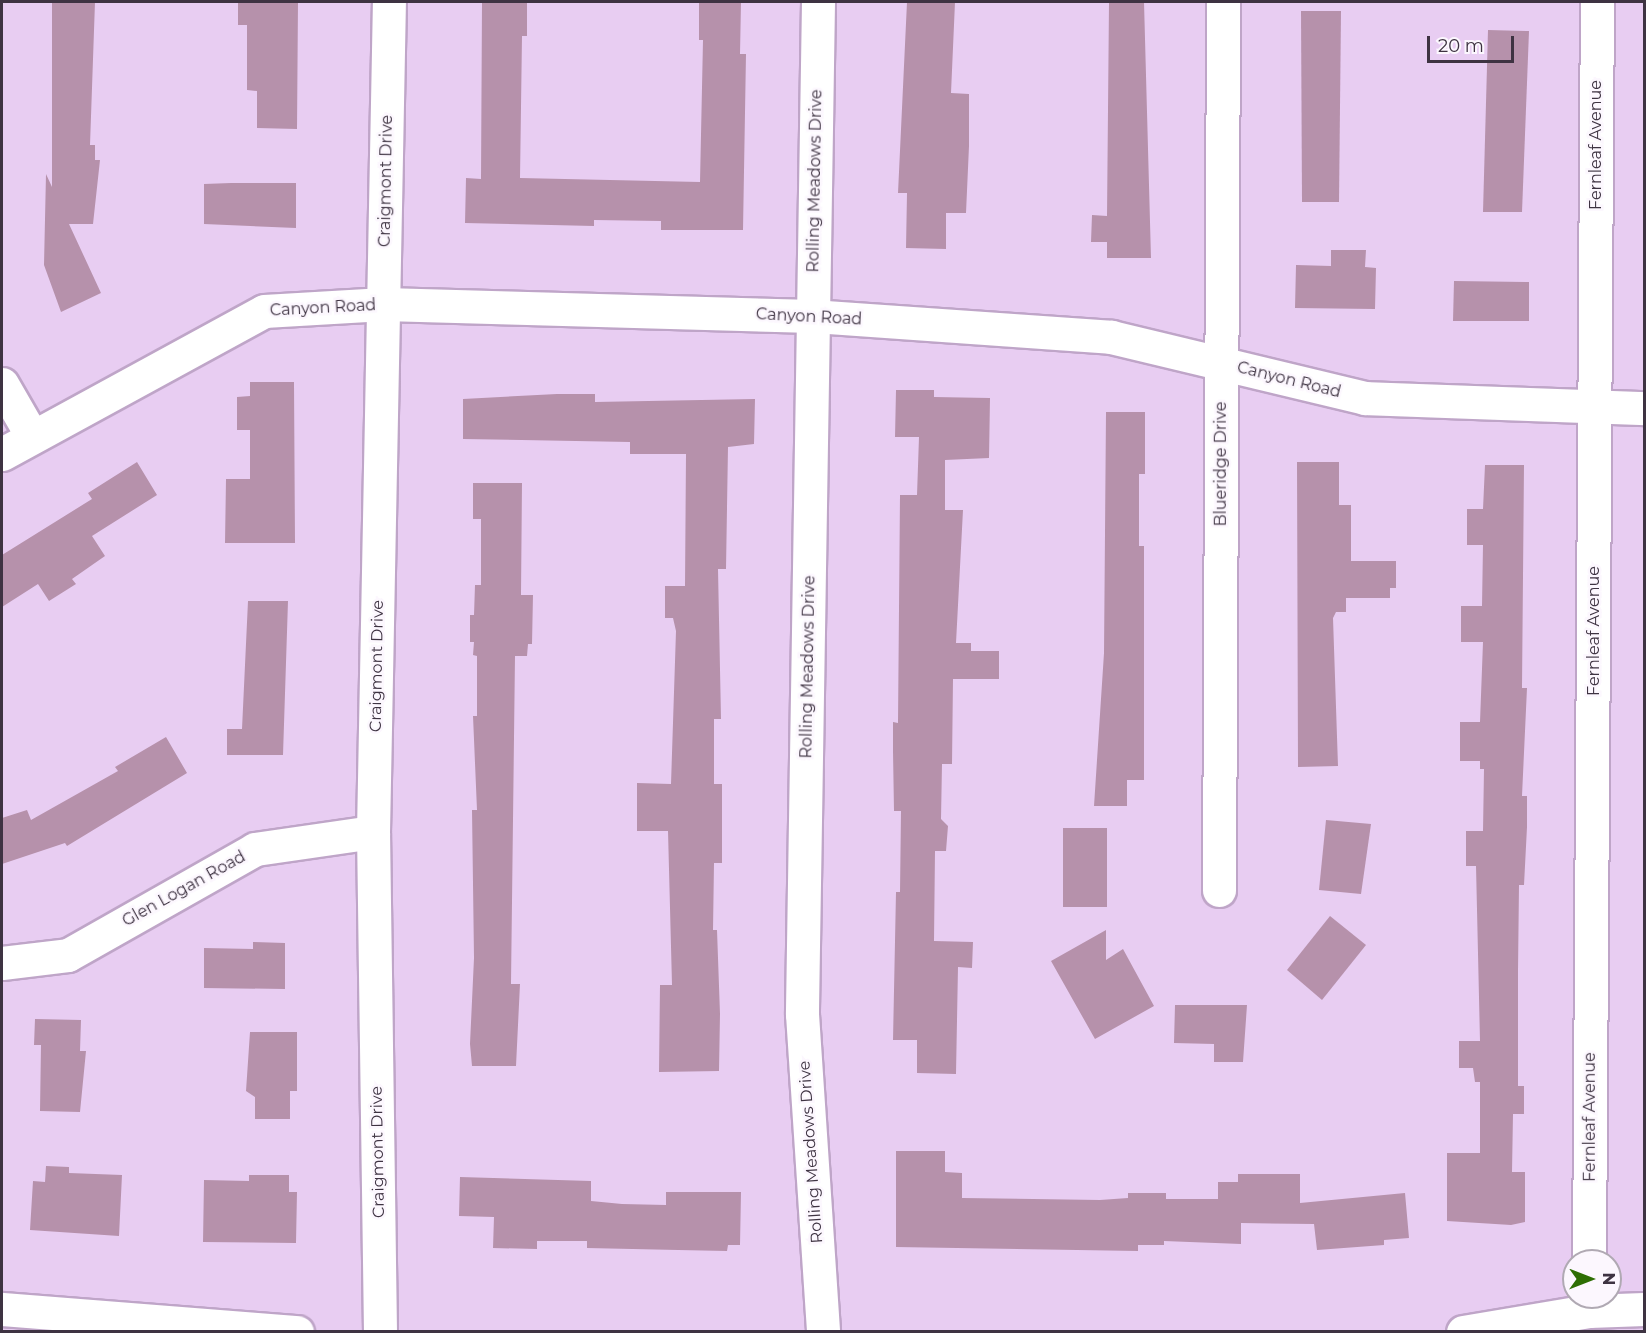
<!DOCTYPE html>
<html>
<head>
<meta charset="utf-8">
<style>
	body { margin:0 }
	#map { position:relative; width:1646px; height:1333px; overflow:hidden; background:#e8cdf2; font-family:Montserrat,sans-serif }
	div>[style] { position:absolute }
	.building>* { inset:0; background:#b691ab }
	.roads { filter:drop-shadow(2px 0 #bfa5c8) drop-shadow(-2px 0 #bfa5c8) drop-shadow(0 2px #bfa5c8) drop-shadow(0 -2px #bfa5c8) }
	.minor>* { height:33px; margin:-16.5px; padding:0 16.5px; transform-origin:16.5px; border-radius:16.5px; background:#fff }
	span { translate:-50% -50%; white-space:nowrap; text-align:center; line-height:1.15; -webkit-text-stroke:5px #fcf7fe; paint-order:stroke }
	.street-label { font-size:16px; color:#3e3342 }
	.frame { position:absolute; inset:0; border:3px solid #3e3342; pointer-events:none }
	.north { position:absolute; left:1562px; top:1249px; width:60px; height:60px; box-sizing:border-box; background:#fcf7fe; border:2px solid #b0a9b3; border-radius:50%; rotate:90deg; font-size:16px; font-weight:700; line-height:24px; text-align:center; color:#3e3342 }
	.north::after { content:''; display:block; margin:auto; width:21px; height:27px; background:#2e6e04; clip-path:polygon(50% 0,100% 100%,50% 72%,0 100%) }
	.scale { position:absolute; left:1427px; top:36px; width:87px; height:27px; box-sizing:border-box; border:3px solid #3e3342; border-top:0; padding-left:8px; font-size:18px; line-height:21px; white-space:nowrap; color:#3e3342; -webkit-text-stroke:4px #fcf7fe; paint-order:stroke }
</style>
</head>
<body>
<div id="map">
	<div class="building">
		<i style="clip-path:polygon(52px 2px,95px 2px,90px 145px,95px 145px,95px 160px,100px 160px,93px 224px,69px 224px,101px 293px,61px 312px,44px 265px,46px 174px,52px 187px)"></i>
		<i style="clip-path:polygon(238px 2px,298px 2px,297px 129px,257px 128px,257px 91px,247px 90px,247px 25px,238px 25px)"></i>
		<i style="clip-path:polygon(482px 2px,527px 2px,527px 36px,522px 36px,520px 178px,700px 182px,703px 40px,699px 40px,699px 2px,741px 2px,740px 54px,746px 54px,743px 230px,661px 230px,661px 221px,594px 220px,594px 226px,465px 223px,466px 178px,481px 179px)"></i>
		<i style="clip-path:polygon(907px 2px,955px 2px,951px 93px,969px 94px,969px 146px,966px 213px,946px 213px,946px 249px,906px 248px,907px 193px,898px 193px)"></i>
		<i style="clip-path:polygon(1109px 2px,1144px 2px,1151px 258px,1107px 258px,1107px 242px,1091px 242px,1092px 215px,1107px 216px)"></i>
		<i style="clip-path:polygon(1301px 11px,1341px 11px,1339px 202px,1302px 202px)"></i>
		<i style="clip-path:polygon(1488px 30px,1529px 31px,1522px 212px,1483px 212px)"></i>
		<i style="clip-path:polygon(231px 183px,296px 183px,296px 228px,204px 224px,204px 184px)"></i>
		<i style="clip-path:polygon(1331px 250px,1366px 250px,1365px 267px,1376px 268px,1375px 309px,1295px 308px,1296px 265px,1331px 266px)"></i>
		<i style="clip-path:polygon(1454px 281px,1529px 282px,1529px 321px,1453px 321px)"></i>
		<i style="clip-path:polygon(250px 382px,294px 382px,295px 543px,225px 543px,226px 479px,250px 479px,250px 430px,237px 430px,237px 397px,250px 396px)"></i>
		<i style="clip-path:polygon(896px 390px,934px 390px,934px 397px,990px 398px,989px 458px,945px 460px,945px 510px,963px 510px,956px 643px,971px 643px,971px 651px,999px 651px,999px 679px,953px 679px,952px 764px,942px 764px,941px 819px,948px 826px,946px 851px,935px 851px,934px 941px,973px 942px,972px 968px,958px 967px,956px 1074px,917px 1073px,917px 1040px,893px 1040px,896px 892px,900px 892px,901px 811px,894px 811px,893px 751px,893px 722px,898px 723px,900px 495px,917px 495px,919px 437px,895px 437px)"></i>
		<i style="clip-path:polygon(557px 394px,595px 394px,595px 402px,755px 399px,754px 444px,728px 447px,726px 569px,718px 569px,721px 719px,714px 719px,714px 784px,722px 784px,722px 863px,714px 863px,713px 930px,717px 930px,720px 1014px,719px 1071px,659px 1072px,660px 985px,672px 985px,668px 831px,637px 831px,637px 783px,671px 784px,676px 631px,673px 618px,665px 618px,665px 586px,685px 586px,686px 454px,630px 454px,630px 442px,463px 439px,463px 399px)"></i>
		<i style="clip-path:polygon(1106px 412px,1145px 412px,1145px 474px,1139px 474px,1139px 546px,1144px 546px,1144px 780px,1127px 780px,1127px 806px,1094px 806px,1104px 653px)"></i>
		<i style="clip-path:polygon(137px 462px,157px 495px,92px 536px,105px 556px,72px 579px,76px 584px,49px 601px,38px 584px,2px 607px,2px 555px,92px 499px,88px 493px)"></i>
		<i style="clip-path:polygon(1297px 462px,1339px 462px,1339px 505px,1351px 505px,1351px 561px,1396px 561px,1396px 588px,1390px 588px,1390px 598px,1346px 598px,1346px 612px,1336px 612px,1333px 618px,1338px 766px,1298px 767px)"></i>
		<i style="clip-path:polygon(1485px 465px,1524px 465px,1522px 688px,1527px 688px,1522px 796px,1527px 796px,1527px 827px,1524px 885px,1519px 885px,1518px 971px,1518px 1086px,1524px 1086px,1524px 1114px,1513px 1114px,1512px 1172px,1525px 1172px,1525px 1222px,1511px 1225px,1447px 1221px,1447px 1153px,1480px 1153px,1480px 1082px,1475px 1082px,1473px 1068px,1459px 1068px,1459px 1041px,1480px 1041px,1476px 866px,1466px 866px,1466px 831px,1483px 831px,1484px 769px,1480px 769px,1480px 761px,1460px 761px,1460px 722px,1480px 722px,1483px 642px,1461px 642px,1461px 606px,1482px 606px,1483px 545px,1467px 545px,1467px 509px,1483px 509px)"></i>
		<i style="clip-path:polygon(473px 483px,522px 483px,521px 595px,533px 595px,532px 644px,528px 644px,527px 656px,515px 656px,511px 984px,520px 984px,516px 1066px,472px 1066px,470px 1044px,474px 958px,472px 810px,477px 810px,473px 716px,477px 716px,477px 656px,473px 655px,474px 642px,470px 642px,470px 615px,474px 615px,475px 585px,481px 585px,481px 519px,473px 519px)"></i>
		<i style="clip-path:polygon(248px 601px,288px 601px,283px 755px,227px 755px,227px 729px,242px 729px)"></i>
		<i style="clip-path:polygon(166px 737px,187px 773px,67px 846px,65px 843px,2px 864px,2px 818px,27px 810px,31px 820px,118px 771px,115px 767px)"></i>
		<i style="clip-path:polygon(1326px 820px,1371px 824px,1361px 894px,1319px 890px)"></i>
		<i style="clip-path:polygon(1063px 828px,1107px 828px,1107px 907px,1063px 907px)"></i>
		<i style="clip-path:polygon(1330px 916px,1366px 945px,1322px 1000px,1287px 970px)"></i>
		<i style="clip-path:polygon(1106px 930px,1106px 960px,1123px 949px,1154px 1006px,1095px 1039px,1051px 961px)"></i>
		<i style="clip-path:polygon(253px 942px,285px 943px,285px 989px,204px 988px,204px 948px,253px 949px)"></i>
		<i style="clip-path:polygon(1175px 1005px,1247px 1005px,1243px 1062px,1214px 1062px,1214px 1044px,1174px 1043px)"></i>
		<i style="clip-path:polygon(35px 1019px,81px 1020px,80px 1051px,86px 1051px,80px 1112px,40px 1111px,41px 1045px,34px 1045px)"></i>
		<i style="clip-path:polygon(250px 1032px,297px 1032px,297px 1091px,290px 1091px,290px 1119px,255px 1119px,255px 1097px,246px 1091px)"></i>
		<i style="clip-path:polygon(896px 1151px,945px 1151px,945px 1172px,962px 1173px,962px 1198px,1100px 1200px,1128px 1198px,1128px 1193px,1166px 1193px,1166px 1199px,1218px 1199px,1218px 1182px,1238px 1182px,1238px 1174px,1300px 1174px,1300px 1203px,1405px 1193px,1409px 1238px,1384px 1240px,1384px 1245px,1317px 1250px,1314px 1224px,1241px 1223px,1241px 1244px,1164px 1241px,1164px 1245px,1138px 1245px,1138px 1251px,896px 1247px)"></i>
		<i style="clip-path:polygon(46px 1166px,69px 1167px,69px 1173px,122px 1175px,119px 1236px,30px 1230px,33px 1181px,45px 1182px)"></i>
		<i style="clip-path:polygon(249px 1175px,289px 1175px,289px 1192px,297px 1192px,296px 1243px,203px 1242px,204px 1180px,249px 1181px)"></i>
		<i style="clip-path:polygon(460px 1177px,591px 1181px,591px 1201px,622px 1204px,666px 1205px,666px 1192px,741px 1192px,740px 1245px,728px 1245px,727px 1251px,678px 1250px,587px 1248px,587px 1241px,537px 1241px,537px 1249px,493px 1248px,494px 1217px,459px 1216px)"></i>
	</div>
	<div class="roads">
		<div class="minor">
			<i style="left:818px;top:2px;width:1012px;rotate:90.91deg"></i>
			<i style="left:802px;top:1014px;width:319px;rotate:86.2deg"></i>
			<i style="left:2px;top:384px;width:60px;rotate:60deg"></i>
			<i style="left:2px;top:454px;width:298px;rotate:-28.6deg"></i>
			<i style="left:264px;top:311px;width:120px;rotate:-3.3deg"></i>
			<i style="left:384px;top:304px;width:429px;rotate:1.6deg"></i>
			<i style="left:813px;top:316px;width:299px;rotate:4deg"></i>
			<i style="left:1111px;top:337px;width:261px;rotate:13.5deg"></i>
			<i style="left:1365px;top:398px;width:279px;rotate:2.1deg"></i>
			<i style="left:1219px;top:890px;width:888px;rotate:-89.74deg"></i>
			<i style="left:2px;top:963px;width:66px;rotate:-6.9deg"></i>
			<i style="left:68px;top:955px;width:215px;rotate:-29.5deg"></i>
			<i style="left:255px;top:849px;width:119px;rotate:-8.2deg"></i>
			<i style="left:1589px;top:1261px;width:1259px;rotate:-89.64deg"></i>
			<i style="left:2px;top:1309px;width:296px;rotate:4.5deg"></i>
			<i style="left:380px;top:1332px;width:500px;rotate:-90.8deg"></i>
			<i style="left:373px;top:832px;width:830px;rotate:-88.9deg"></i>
			<i style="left:1463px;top:1332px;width:128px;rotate:-9.5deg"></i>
			<i style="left:1589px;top:1311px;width:55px;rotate:-2.1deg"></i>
		</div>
	</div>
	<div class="street-label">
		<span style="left:1596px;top:145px;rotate:-90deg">Fernleaf Avenue</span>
		<span style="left:386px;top:181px;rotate:-89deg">Craigmont Drive</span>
		<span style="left:815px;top:181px;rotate:-89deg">Rolling Meadows Drive</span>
		<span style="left:323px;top:308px;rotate:-3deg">Canyon Road</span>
		<span style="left:809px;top:317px;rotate:3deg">Canyon Road</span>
		<span style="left:1289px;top:380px;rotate:14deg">Canyon Road</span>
		<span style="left:1221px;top:464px;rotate:-90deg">Blueridge Drive</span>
		<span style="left:1594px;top:631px;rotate:-90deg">Fernleaf Avenue</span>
		<span style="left:377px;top:666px;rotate:-89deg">Craigmont Drive</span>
		<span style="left:808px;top:667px;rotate:-89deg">Rolling Meadows Drive</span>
		<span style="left:184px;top:889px;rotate:-29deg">Glen Logan Road</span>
		<span style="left:1590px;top:1117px;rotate:-90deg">Fernleaf Avenue</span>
		<span style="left:378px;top:1152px;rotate:-91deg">Craigmont Drive</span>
		<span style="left:811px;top:1152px;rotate:-94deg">Rolling Meadows Drive</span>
	</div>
	<div class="frame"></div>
	<div class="north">N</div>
	<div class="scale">20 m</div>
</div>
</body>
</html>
